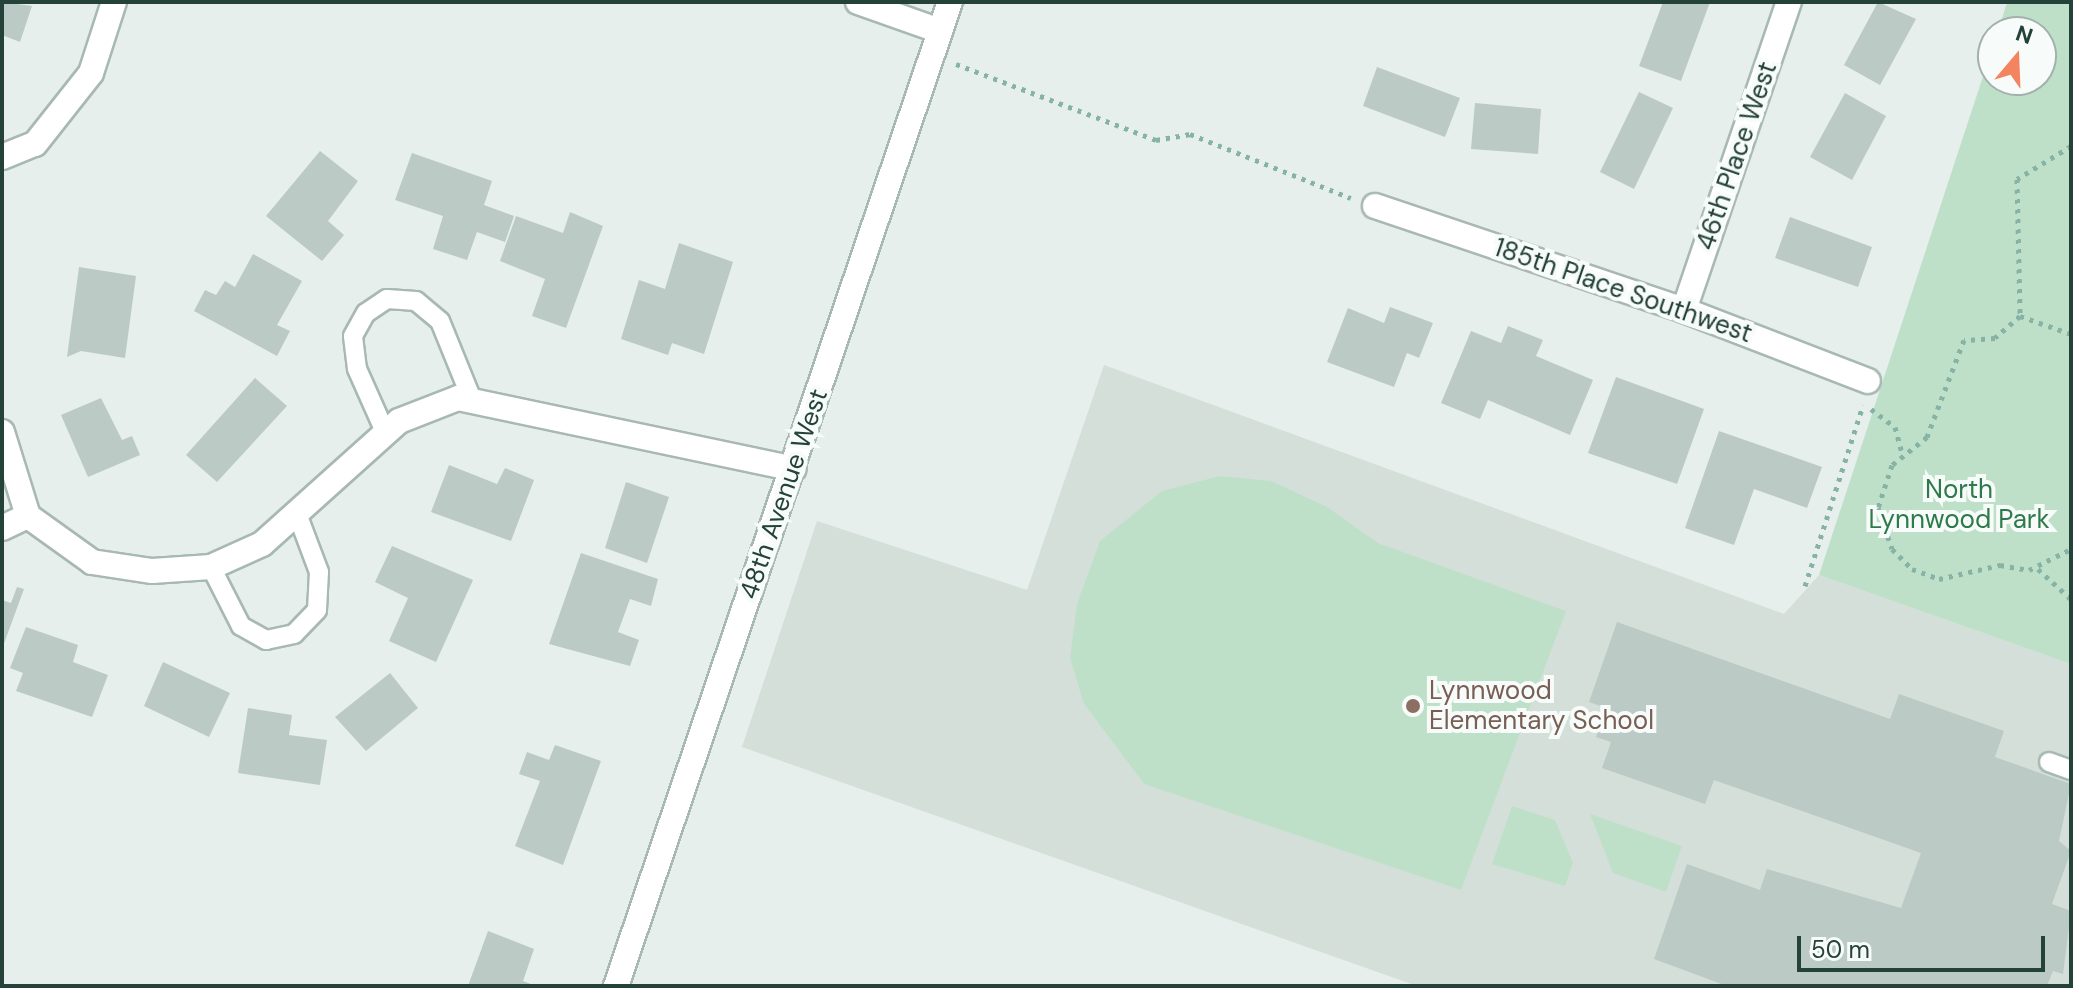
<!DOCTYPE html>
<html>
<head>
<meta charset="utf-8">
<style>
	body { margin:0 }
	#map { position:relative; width:2073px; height:988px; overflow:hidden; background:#e6efeb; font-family:"DM Sans",sans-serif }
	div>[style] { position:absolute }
	.built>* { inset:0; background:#d4dfda }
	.green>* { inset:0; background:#bfe0c8 }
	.building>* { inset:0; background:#bbcac4 }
	.path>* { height:5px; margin-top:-2.5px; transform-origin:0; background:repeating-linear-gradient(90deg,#86b3a5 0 4px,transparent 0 10px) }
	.roads { filter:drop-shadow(2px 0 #a8b8b2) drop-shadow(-2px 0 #a8b8b2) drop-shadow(0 2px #a8b8b2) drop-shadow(0 -2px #a8b8b2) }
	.service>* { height:18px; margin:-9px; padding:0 9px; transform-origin:9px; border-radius:9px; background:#fff }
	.minor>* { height:24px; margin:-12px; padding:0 12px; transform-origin:12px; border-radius:12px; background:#fff }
	.tertiary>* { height:24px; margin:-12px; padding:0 12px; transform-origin:12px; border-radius:12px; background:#fff }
	.dots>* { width:22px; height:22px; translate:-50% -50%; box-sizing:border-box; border:4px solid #f7fbf9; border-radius:50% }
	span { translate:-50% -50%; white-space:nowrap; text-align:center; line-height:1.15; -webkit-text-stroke:8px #f7fbf9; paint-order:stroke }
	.street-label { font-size:26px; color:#24423a }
	.park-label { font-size:26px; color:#2d7a4b }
	.education-label { font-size:26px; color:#785e54 }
	.left { translate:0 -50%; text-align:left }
	.frame { position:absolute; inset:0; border:4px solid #24423a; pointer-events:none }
	.north { position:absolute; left:1977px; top:16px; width:80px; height:80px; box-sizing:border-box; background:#f7fbf9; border:2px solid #a3b1ad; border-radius:50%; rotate:19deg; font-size:22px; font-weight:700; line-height:32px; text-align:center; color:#24423a }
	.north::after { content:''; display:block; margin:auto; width:28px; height:36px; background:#f4845f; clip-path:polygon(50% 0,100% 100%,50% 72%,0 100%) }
	.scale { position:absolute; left:1797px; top:936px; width:248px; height:36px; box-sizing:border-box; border:4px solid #24423a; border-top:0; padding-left:10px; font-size:24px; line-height:28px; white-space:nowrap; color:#24423a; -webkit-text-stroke:6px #f7fbf9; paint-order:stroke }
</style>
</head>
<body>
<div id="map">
	<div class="built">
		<i style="clip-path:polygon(1104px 365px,1784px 614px,1819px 575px,2071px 664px,2071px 986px,1417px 986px,742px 747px,817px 521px,1027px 590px)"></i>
	</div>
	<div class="green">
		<i style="clip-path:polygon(2007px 2px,2071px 2px,2071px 664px,1819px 575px,1993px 46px,1993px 80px,2041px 80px,2041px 32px,1998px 32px)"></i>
		<i style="clip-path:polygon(1220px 476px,1271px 481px,1327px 507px,1378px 543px,1566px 611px,1461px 890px,1144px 784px,1084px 704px,1070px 658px,1077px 604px,1100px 541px,1162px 491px)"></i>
		<i style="clip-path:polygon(1512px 806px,1555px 820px,1573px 863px,1565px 886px,1492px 864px)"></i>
		<i style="clip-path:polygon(1590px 814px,1682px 846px,1666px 892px,1613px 873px)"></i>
	</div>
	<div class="building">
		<i style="clip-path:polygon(2px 2px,32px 6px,20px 42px,2px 35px)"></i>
		<i style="clip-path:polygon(1663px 2px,1710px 2px,1681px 81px,1639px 66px)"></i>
		<i style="clip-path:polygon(1878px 2px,1916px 19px,1880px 85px,1844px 65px)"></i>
		<i style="clip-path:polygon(1377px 67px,1460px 98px,1445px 137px,1363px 106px)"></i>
		<i style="clip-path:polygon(1639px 92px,1673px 108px,1634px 189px,1600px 172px)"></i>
		<i style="clip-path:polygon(1845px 93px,1886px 116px,1852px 180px,1810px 157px)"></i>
		<i style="clip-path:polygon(1475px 103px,1541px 109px,1538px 154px,1471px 149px)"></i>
		<i style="clip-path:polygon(320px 151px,358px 181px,328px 221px,344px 235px,322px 261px,266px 216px)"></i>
		<i style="clip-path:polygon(412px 153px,492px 181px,484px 205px,514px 216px,505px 242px,477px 232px,467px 260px,433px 249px,443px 216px,395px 200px)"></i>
		<i style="clip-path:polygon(570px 212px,603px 226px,566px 328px,532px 316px,545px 279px,500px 261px,516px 216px,563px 233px)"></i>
		<i style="clip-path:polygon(1790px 217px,1872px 247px,1858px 287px,1775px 258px)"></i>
		<i style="clip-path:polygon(679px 243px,733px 262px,704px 354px,672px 343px,668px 355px,621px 339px,639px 280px,665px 289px)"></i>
		<i style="clip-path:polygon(253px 254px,302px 281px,277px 325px,290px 331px,277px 356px,194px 311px,205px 290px,216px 295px,225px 281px,235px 287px)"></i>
		<i style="clip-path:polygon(79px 267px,136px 276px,125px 358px,81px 351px,67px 357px)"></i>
		<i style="clip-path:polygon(1390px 307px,1433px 323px,1419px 358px,1407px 353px,1394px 387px,1327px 362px,1348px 308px,1384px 323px)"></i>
		<i style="clip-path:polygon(1508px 326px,1543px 340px,1536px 356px,1593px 380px,1570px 435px,1488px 400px,1480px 419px,1441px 403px,1471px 331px,1501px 343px)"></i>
		<i style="clip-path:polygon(1616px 377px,1704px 409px,1677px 484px,1588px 453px)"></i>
		<i style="clip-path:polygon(255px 378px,287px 406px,217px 482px,186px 455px)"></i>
		<i style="clip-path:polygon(101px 398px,122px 440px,132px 436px,140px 455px,88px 477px,61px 415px)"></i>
		<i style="clip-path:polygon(1719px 431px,1822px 467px,1807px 508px,1754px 489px,1734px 545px,1685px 528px)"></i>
		<i style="clip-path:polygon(449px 465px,497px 484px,505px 468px,534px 480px,511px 541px,431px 512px)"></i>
		<i style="clip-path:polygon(626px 482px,669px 497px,647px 563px,605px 548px)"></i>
		<i style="clip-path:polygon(392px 546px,473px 580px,436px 662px,389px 641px,408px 598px,375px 582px)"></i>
		<i style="clip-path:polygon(581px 553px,658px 579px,651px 606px,630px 599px,618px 632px,639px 640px,630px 666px,549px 644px)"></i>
		<i style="clip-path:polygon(17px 587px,24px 589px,2px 649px,2px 600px,11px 603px)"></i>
		<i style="clip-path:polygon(1617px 622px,1890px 719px,1899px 694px,2004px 731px,1995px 757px,2071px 784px,2059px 841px,2071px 851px,2052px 904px,2071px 911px,2063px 974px,2053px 971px,2047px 986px,1727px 986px,1654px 959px,1687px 864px,1760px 890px,1767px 869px,1901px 908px,1921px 853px,1714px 780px,1705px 804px,1602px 768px,1611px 742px,1596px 737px,1606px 708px,1589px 702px)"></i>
		<i style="clip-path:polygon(26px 627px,78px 645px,73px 662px,108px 675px,92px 717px,16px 691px,23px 673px,10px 668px)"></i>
		<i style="clip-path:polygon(163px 662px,230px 693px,209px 737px,144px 706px)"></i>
		<i style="clip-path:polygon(390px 673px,418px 708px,366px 751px,335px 717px)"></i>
		<i style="clip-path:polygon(248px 708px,292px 715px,289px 735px,327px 740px,320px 785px,238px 773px)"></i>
		<i style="clip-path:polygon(555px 745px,601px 761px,563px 865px,515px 846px,540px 781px,519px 774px,527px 752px,549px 760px)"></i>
		<i style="clip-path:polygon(488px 931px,534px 949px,523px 981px,536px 986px,468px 986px)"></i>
	</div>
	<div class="path">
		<i style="left:956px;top:64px;width:214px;rotate:20.8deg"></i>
		<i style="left:1156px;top:140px;width:35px;rotate:-10deg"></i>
		<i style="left:1190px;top:134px;width:173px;rotate:21.7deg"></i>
		<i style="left:2071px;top:146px;width:63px;rotate:148.6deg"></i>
		<i style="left:2017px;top:179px;width:137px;rotate:88.7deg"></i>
		<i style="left:2020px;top:316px;width:33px;rotate:139deg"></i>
		<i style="left:1995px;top:338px;width:31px;rotate:176deg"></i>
		<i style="left:1964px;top:340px;width:104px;rotate:110.9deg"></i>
		<i style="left:1927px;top:437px;width:45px;rotate:141.3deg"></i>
		<i style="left:1892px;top:465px;width:45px;rotate:108deg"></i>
		<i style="left:1878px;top:508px;width:43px;rotate:71.1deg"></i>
		<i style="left:1892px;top:549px;width:28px;rotate:45deg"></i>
		<i style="left:1912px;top:569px;width:29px;rotate:20deg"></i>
		<i style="left:1939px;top:579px;width:63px;rotate:-12.9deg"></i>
		<i style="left:2000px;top:565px;width:29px;rotate:10deg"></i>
		<i style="left:2029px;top:570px;width:47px;rotate:-26.6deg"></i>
		<i style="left:2020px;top:316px;width:54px;rotate:19.4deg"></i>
		<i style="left:1871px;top:409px;width:30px;rotate:37deg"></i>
		<i style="left:1895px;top:427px;width:27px;rotate:75deg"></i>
		<i style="left:2038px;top:569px;width:45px;rotate:42.3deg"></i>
		<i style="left:1805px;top:586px;width:190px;rotate:-72.2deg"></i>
	</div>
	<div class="roads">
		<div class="service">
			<i style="left:386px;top:434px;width:71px;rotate:-114deg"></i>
			<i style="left:357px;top:369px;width:33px;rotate:-97deg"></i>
			<i style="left:353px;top:336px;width:26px;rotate:-61deg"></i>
			<i style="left:366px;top:313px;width:25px;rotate:-34deg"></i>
			<i style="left:387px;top:299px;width:29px;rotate:4deg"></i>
			<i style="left:416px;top:301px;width:31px;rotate:40deg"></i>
			<i style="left:440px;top:321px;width:85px;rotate:67.9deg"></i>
			<i style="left:211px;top:567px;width:66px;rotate:63deg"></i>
			<i style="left:241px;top:626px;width:29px;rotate:29deg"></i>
			<i style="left:266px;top:640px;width:29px;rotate:-12deg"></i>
			<i style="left:294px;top:634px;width:33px;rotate:-46deg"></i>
			<i style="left:317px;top:610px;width:38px;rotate:-87deg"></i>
			<i style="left:319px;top:572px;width:60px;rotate:-110.6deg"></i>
			<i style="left:2049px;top:762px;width:23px;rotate:20deg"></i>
		</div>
		<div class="minor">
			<i style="left:858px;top:2px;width:87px;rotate:19.5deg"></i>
			<i style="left:2px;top:157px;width:35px;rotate:-22deg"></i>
			<i style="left:35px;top:144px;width:90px;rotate:-51.7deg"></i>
			<i style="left:91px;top:73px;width:75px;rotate:-72.1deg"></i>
			<i style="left:1375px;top:206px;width:326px;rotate:18.6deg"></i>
			<i style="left:1684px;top:310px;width:197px;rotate:21.1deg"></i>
			<i style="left:1684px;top:310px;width:325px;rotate:-71.2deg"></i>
			<i style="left:2px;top:432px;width:88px;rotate:72.8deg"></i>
			<i style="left:28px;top:516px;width:79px;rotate:35.7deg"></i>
			<i style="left:92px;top:562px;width:61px;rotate:8.5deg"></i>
			<i style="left:152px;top:571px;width:59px;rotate:-3.9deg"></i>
			<i style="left:211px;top:567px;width:56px;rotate:-24.3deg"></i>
			<i style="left:262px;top:544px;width:184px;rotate:-41.9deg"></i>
			<i style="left:399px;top:421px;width:63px;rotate:-21.3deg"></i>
			<i style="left:458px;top:398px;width:343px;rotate:11.9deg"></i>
			<i style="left:2px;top:528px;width:29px;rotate:-25deg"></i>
		</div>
		<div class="tertiary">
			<i style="left:616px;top:986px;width:1039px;rotate:-71.25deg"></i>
		</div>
	</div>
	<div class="dots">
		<i style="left:1413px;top:706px;background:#8d6e63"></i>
	</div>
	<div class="street-label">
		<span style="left:1737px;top:156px;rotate:-71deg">46th Place West</span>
		<span style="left:1623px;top:291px;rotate:19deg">185th Place Southwest</span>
		<span style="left:784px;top:494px;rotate:-71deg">48th Avenue West</span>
	</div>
	<div class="park-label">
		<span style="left:1959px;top:505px">North<br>Lynnwood Park</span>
	</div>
	<div class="education-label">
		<span class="left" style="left:1429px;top:706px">Lynnwood<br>Elementary School</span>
	</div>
	<div class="frame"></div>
	<div class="north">N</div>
	<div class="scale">50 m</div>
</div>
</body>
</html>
